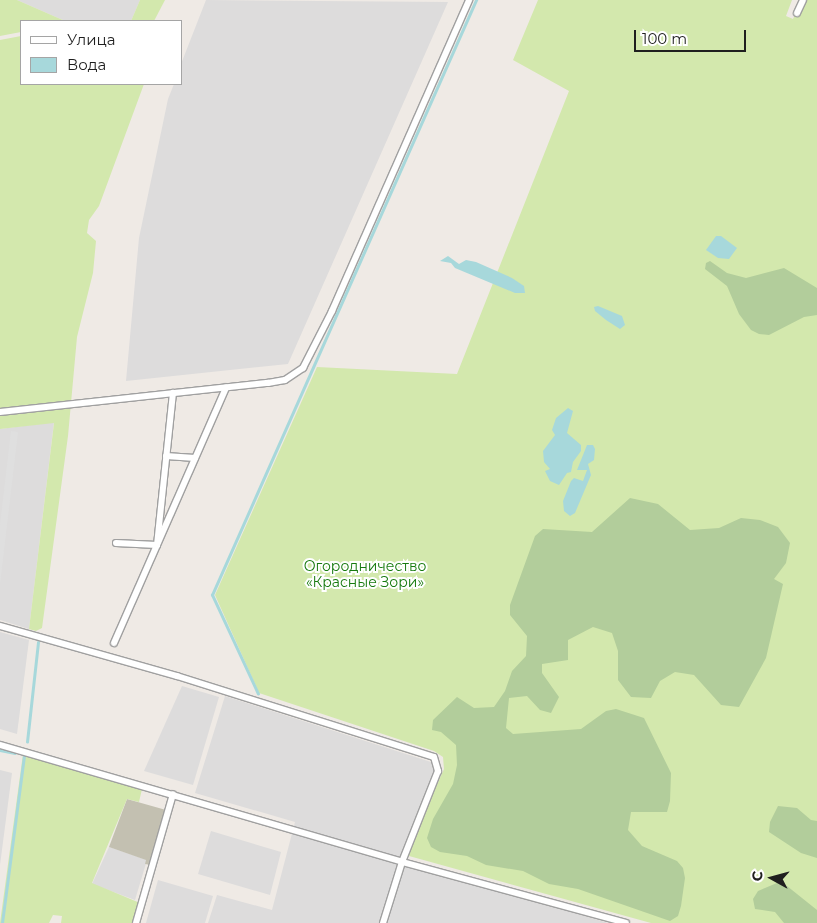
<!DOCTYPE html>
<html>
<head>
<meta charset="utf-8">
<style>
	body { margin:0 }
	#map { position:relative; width:817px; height:923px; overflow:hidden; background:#efeae5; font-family:Montserrat,sans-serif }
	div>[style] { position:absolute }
	.residential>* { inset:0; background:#dddcdc }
	.construction>* { inset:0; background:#c3c0b1 }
	.grass>* { inset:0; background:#d3e8ad }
	.forest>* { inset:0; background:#b2cd9b }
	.parking>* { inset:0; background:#dfdfdf }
	.water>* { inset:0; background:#a7d8db }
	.stream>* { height:2.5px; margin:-1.25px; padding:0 1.25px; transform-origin:1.25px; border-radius:1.25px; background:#a7d8db }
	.roads { filter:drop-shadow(1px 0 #a0a0a0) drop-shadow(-1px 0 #a0a0a0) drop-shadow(0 1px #a0a0a0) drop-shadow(0 -1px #a0a0a0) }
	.minor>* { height:6px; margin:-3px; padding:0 3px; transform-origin:3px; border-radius:3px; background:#fff }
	span { translate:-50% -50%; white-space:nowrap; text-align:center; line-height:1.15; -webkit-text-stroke:4px #fff; paint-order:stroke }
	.park-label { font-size:14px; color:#177a0f }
	.legend { position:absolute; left:20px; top:20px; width:162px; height:65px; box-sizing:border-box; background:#fff; border:1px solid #a5a5a5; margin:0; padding:6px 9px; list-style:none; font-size:15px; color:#1f1f1f }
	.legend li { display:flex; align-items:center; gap:10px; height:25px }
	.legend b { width:25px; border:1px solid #a5a5a5 }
	.north { position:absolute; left:747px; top:853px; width:50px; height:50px; -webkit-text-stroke:4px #fff; paint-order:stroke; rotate:277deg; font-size:14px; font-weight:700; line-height:20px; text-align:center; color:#1f1f1f }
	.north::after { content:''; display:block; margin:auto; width:18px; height:22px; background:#1f1f1f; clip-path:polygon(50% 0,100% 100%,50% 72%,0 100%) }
	.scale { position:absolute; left:634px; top:30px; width:112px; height:22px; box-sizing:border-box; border:2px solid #1f1f1f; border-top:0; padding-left:6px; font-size:15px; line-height:18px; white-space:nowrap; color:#1f1f1f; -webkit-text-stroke:4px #fff; paint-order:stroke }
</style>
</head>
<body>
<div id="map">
	<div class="residential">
		<i style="clip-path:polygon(17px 0,140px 0,131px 21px,65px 21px)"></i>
		<i style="clip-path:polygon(206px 0,448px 2px,288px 364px,126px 381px,139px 238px,168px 99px,174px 84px,181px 84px,181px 64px)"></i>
		<i style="clip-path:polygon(54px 422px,29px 629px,0 620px,0 429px)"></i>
		<i style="clip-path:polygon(0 632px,29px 640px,17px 734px,0 729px)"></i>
		<i style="clip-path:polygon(182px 686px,219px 697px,193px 785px,144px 771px)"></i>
		<i style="clip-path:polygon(225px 696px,431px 762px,437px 770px,401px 860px,608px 923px,208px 923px,217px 895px,272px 910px,295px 822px,195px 793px)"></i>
		<i style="clip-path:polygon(0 770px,12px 773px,0 865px)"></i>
		<i style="clip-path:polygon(211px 831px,281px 852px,270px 895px,198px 874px)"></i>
		<i style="clip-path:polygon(109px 847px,147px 860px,135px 900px,92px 884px)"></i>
		<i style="clip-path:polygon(158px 880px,213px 896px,205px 923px,146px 923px)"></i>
	</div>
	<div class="construction">
		<i style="clip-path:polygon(127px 799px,166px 810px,151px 865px,145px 864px,146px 860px,109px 847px)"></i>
	</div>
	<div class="grass">
		<i style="clip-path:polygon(0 0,17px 0,65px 21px,21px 21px,21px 32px,0 36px)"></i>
		<i style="clip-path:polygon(140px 0,165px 0,154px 21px,131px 21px)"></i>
		<i style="clip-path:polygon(538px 0,792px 0,786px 16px,793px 19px,802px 0,817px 0,817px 923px,651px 923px,409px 856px,408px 848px,444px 769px,443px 757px,434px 751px,259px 693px,215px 595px,317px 367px,457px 374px,569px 91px,513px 60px)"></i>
		<i style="clip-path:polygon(21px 36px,21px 84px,144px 84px,99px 206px,89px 220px,87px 233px,96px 241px,93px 273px,77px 337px,68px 436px,42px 628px,36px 631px,29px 629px,54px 423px,0 429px,0 40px)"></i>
		<i style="clip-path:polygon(23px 754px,142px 789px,139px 802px,127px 799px,92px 883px,140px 903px,134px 923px,61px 923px,62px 916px,53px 915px,49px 923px,0 923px)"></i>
	</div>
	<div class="forest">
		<i style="clip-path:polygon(710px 261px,727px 273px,746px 278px,784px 268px,817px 288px,817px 315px,804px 317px,769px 335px,759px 334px,751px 330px,739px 314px,727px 286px,705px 269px,706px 263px)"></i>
		<i style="clip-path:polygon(630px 498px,658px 504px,690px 530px,719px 528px,741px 518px,760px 520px,778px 527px,790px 543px,786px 563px,774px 579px,783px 584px,766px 658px,739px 707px,721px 705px,694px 675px,675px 672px,660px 681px,651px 698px,631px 697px,618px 680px,618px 651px,612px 633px,593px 627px,568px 640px,568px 660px,542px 664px,542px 673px,559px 697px,551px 713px,540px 710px,527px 696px,509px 698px,506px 728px,513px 734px,581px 729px,606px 711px,616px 709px,644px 718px,671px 773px,670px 801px,667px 812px,631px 812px,628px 830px,642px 846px,677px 861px,683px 868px,685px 878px,681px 906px,678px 916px,670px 921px,578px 889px,549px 884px,523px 871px,486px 865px,467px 856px,440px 852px,431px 847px,427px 838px,433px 819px,453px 784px,457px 765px,456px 745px,441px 732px,432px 730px,433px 720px,457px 697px,474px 708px,494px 707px,505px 691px,512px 671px,526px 656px,527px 636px,510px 615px,510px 605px,535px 536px,543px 529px,592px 532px)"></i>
		<i style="clip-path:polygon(778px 806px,797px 808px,811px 820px,817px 821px,817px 858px,801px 853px,769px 832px,770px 822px)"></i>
		<i style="clip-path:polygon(777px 883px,787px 886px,817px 910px,817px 923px,784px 923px,775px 912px,755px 909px,753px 899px,758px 891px)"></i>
	</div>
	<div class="parking">
		<i style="clip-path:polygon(11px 431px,18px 432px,0 584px,0 525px)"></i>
	</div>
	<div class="water">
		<i style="clip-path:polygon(716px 236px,721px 236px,737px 248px,729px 259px,718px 258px,706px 250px)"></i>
		<i style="clip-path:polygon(448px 256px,459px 264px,466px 260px,476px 262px,512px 278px,524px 286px,525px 293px,515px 293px,455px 268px,451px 263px,440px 261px)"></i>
		<i style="clip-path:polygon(598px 306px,622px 316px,625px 325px,620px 329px,606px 320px,595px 311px,594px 307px)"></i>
		<i style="clip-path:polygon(568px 408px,573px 411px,567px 433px,581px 445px,581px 451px,573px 462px,571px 472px,567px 473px,559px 485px,550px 481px,545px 471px,550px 469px,544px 462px,543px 451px,555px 435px,552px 430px,556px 418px)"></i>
		<i style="clip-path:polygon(587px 445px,593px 445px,595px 449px,594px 460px,588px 464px,591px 475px,575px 513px,570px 516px,564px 511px,563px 501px,571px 481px,574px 478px,583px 481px,587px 470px,577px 470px)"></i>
	</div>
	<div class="stream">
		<i style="left:258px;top:694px;width:109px;rotate:-114.9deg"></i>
		<i style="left:212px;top:595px;width:651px;rotate:-66.07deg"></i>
		<i style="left:27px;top:742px;width:100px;rotate:-83.7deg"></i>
		<i style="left:0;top:750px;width:15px;rotate:11deg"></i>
		<i style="left:2px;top:923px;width:169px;rotate:-82.5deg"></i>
	</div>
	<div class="roads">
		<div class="minor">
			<i style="left:797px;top:13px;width:14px;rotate:-65deg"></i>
			<i style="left:0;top:412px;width:270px;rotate:-6.2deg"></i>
			<i style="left:268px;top:383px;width:17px;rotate:-10deg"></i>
			<i style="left:285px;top:380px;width:22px;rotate:-34deg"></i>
			<i style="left:303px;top:368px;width:64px;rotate:-63deg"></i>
			<i style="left:332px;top:311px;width:340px;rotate:-66.2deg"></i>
			<i style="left:166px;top:456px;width:29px;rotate:4deg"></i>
			<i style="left:116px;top:543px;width:41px;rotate:2.8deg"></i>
			<i style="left:157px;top:545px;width:153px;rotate:-84deg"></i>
			<i style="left:0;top:626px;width:184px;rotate:15.8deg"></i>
			<i style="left:177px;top:676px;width:269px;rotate:17.5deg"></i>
			<i style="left:434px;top:757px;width:15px;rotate:74deg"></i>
			<i style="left:438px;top:771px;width:98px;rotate:111.6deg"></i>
			<i style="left:402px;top:862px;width:64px;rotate:107.3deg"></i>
			<i style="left:114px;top:643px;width:279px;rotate:-66.3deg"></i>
			<i style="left:0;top:745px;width:419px;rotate:16.2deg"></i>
			<i style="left:402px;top:862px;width:232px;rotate:15.2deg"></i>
			<i style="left:136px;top:923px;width:134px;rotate:-74deg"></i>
		</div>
	</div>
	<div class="park-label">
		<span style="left:365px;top:574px">Огородничество<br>«Красные Зори»</span>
	</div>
	<ul class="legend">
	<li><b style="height:6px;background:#fff"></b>Улица</li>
	<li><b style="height:14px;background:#a7d8db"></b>Вода</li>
	</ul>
	<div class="north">С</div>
	<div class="scale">100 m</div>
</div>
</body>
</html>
